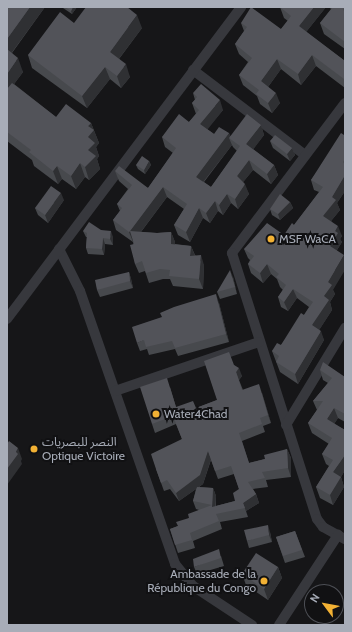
<!DOCTYPE html>
<html>
<head>
<meta charset="utf-8">
<style>
	body { margin:0 }
	#map { position:relative; width:352px; height:632px; overflow:hidden; background:#161618; font-family:Cabin,"Noto Sans Arabic",sans-serif }
	div>[style] { position:absolute }
	.minor>* { height:10px; margin:-5px; padding:0 5px; transform-origin:5px; border-radius:5px; background:#37383d }
	.wall>* { inset:0; background:#47494d }
	.shaded-wall>* { inset:0; background:#2f3033 }
	.building>* { inset:0; background:#525359 }
	.dots>* { width:11px; height:11px; translate:-50% -50%; box-sizing:border-box; border:2px solid #111113; border-radius:50% }
	span { translate:-50% -50%; white-space:nowrap; text-align:center; line-height:1.15; -webkit-text-stroke:4px #111113; paint-order:stroke }
	.poi-label { font-size:12px; color:#a8adb8 }
	.left { translate:0 -50%; text-align:left }
	.right { translate:-100% -50%; text-align:right }
	.frame { position:absolute; inset:0; border:8px solid #a8adb8; pointer-events:none }
	.north { position:absolute; left:304px; top:584px; width:40px; height:40px; box-sizing:border-box; background:#111113; border:1px solid #4d4f55; border-radius:50%; rotate:302deg; font-size:11px; font-weight:700; line-height:16px; text-align:center; color:#a8adb8 }
	.north::after { content:''; display:block; margin:auto; width:14px; height:18px; background:#f2b134; clip-path:polygon(50% 0,100% 100%,50% 72%,0 100%) }
</style>
</head>
<body>
<div id="map">
	<div class="minor">
		<i style="left:193px;top:70px;width:141px;rotate:37.2deg"></i>
		<i style="left:345px;top:103px;width:188px;rotate:127deg"></i>
		<i style="left:232px;top:253px;width:279px;rotate:72.3deg"></i>
		<i style="left:317px;top:519px;width:10px;rotate:53deg"></i>
		<i style="left:323px;top:527px;width:25px;rotate:29deg"></i>
		<i style="left:59px;top:249px;width:47px;rotate:63.4deg"></i>
		<i style="left:80px;top:291px;width:289px;rotate:70.8deg"></i>
		<i style="left:175px;top:564px;width:28px;rotate:51deg"></i>
		<i style="left:193px;top:586px;width:71px;rotate:33.5deg"></i>
		<i style="left:7px;top:319px;width:390px;rotate:-53.1deg"></i>
		<i style="left:115px;top:391px;width:152px;rotate:-18.8deg"></i>
		<i style="left:286px;top:425px;width:114px;rotate:-58.7deg"></i>
		<i style="left:279px;top:625px;width:108px;rotate:-56.8deg"></i>
	</div>
	<div class="wall">
		<i style="clip-path:polygon(7px 7px,45px 7px,12px 53px,23px 72px,14px 84px,56px 117px,91px 123px,99px 143px,96px 147px,99px 156px,97px 159px,100px 169px,89px 180px,85px 177px,76px 189px,62px 179px,58px 184px,34px 166px,32px 160px,7px 141px)"></i>
		<i style="clip-path:polygon(63px 7px,77px 7px,72px 14px,63px 8px)"></i>
		<i style="clip-path:polygon(280px 7px,326px 7px,306px 32px,345px 61px,345px 88px,316px 66px,301px 85px,281px 69px,268px 87px,280px 103px,272px 113px,260px 104px,257px 96px,243px 85px,239px 75px,248px 62px,239px 54px,235px 44px,244px 31px,241px 23px,281px 29px,288px 21px,284px 18px)"></i>
		<i style="clip-path:polygon(329px 7px,345px 7px,345px 49px,324px 34px,320px 23px,331px 9px)"></i>
		<i style="clip-path:polygon(74px 23px,142px 28px,119px 59px,130px 77px,121px 88px,110px 79px,87px 108px,32px 68px,28px 55px)"></i>
		<i style="clip-path:polygon(evenodd,193px 93px,223px 110px,207px 129px,214px 134px,229px 133px,230px 136px,261px 125px,264px 135px,253px 149px,274px 165px,278px 175px,271px 184px,253px 170px,243px 182px,249px 194px,238px 209px,231px 203px,223px 215px,218px 211px,210px 223px,203px 218px,190px 242px,178px 235px,174px 225px,184px 209px,167px 197px,141px 232px,157px 233px,171px 232px,175px 242px,175px 244px,191px 246px,195px 255px,204px 265px,203px 289px,173px 286px,170px 279px,163px 279px,149px 283px,145px 271px,139px 273px,135px 264px,133px 241px,133px 242px,116px 230px,113px 220px,120px 211px,117px 204px,128px 189px,119px 181px,115px 171px,148px 188px,173px 153px,165px 147px,162px 137px,189px 122px,196px 114px,192px 103px,195px 100px,193px 93px,232px 145px,233px 147px,237px 151px,211px 187px,204px 182px,232px 145px)"></i>
		<i style="clip-path:polygon(345px 134px,345px 191px,337px 203px,340px 210px,331px 221px,342px 236px,340px 239px,342px 242px,337px 250px,333px 290px,335px 294px,330px 302px,332px 310px,319px 330px,324px 340px,298px 384px,280px 372px,272px 351px,281px 345px,304px 315px,309px 307px,297px 298px,288px 311px,281px 307px,278px 297px,283px 290px,280px 287px,277px 279px,271px 274px,263px 283px,251px 273px,248px 264px,250px 260px,248px 258px,244px 249px,284px 235px,294px 225px,319px 192px,314px 190px,311px 180px)"></i>
		<i style="clip-path:polygon(270px 141px,292px 148px,295px 155px,290px 161px,273px 148px)"></i>
		<i style="clip-path:polygon(149px 161px,151px 165px,145px 174px,138px 169px,136px 165px)"></i>
		<i style="clip-path:polygon(64px 200px,48px 223px,38px 215px,35px 208px)"></i>
		<i style="clip-path:polygon(290px 202px,293px 208px,280px 220px,272px 215px,270px 209px)"></i>
		<i style="clip-path:polygon(101px 230px,113px 237px,113px 245px,105px 244px,104px 255px,88px 254px,86px 248px,87px 237px,86px 237px,83px 231px)"></i>
		<i style="clip-path:polygon(129px 272px,131px 279px,133px 288px,100px 297px,97px 290px)"></i>
		<i style="clip-path:polygon(233px 277px,237px 294px,220px 299px,217px 292px)"></i>
		<i style="clip-path:polygon(219px 303px,229px 342px,178px 356px,175px 349px,149px 355px,147px 349px,140px 351px,137px 343px)"></i>
		<i style="clip-path:polygon(evenodd,234px 365px,242px 376px,239px 380px,243px 390px,262px 393px,271px 423px,263px 426px,265px 432px,242px 441px,249px 463px,265px 459px,287px 449px,291px 458px,291px 477px,266px 480px,268px 487px,253px 489px,256px 494px,259px 503px,246px 511px,248px 517px,220px 522px,222px 529px,193px 541px,195px 548px,178px 553px,170px 529px,178px 526px,189px 518px,199px 510px,196px 509px,193px 501px,196px 489px,179px 501px,170px 489px,164px 491px,156px 469px,182px 439px,176px 424px,155px 433px,152px 424px,170px 387px,176px 407px,196px 408px,217px 400px,234px 365px,211px 460px,218px 479px,234px 474px,239px 489px,235px 501px,216px 506px,216px 496px,213px 488px,199px 487px,203px 484px,211px 460px)"></i>
		<i style="clip-path:polygon(320px 370px,345px 377px,345px 422px,338px 418px,334px 424px,345px 430px,345px 470px,341px 477px,344px 487px,333px 505px,320px 498px,316px 487px,329px 466px,326px 464px,322px 454px,329px 444px,312px 433px,308px 423px,317px 410px,313px 401px,328px 383px,323px 380px)"></i>
		<i style="clip-path:polygon(295px 531px,305px 557px,285px 563px,276px 537px)"></i>
		<i style="clip-path:polygon(270px 532px,272px 542px,249px 548px,247px 541px)"></i>
		<i style="clip-path:polygon(221px 556px,224px 566px,197px 574px,194px 567px)"></i>
		<i style="clip-path:polygon(278px 567px,282px 578px,268px 600px,246px 585px,242px 574px)"></i>
	</div>
	<div class="shaded-wall">
		<i style="clip-path:polygon(30px 7px,45px 7px,7px 59px,7px 39px)"></i>
		<i style="clip-path:polygon(73px 7px,77px 7px,72px 14px,71px 11px)"></i>
		<i style="clip-path:polygon(314px 7px,326px 7px,303px 36px,299px 26px)"></i>
		<i style="clip-path:polygon(137px 15px,142px 28px,115px 64px,110px 52px)"></i>
		<i style="clip-path:polygon(312px 55px,316px 66px,301px 85px,298px 74px)"></i>
		<i style="clip-path:polygon(18px 58px,23px 72px,9px 91px,7px 85px,7px 74px)"></i>
		<i style="clip-path:polygon(277px 59px,281px 69px,265px 91px,261px 81px)"></i>
		<i style="clip-path:polygon(126px 64px,130px 77px,121px 88px,117px 76px)"></i>
		<i style="clip-path:polygon(105px 67px,110px 79px,87px 108px,82px 96px)"></i>
		<i style="clip-path:polygon(276px 93px,280px 103px,272px 113px,268px 103px)"></i>
		<i style="clip-path:polygon(220px 100px,223px 110px,204px 134px,200px 124px)"></i>
		<i style="clip-path:polygon(91px 123px,99px 143px,96px 147px,99px 156px,97px 159px,100px 169px,89px 180px,85px 167px,88px 150px,88px 126px)"></i>
		<i style="clip-path:polygon(261px 125px,264px 135px,250px 154px,246px 144px)"></i>
		<i style="clip-path:polygon(229px 133px,231px 139px,229px 138px,232px 145px,200px 186px,196px 177px)"></i>
		<i style="clip-path:polygon(292px 148px,295px 155px,290px 161px,287px 154px)"></i>
		<i style="clip-path:polygon(249px 160px,253px 170px,240px 186px,237px 176px)"></i>
		<i style="clip-path:polygon(149px 161px,151px 165px,145px 174px,144px 170px)"></i>
		<i style="clip-path:polygon(80px 163px,85px 177px,76px 189px,71px 176px)"></i>
		<i style="clip-path:polygon(274px 165px,278px 175px,271px 184px,267px 174px)"></i>
		<i style="clip-path:polygon(57px 166px,62px 179px,58px 184px,53px 171px)"></i>
		<i style="clip-path:polygon(345px 175px,345px 191px,337px 203px,340px 210px,327px 226px,323px 216px,332px 197px)"></i>
		<i style="clip-path:polygon(245px 184px,249px 194px,238px 209px,235px 199px)"></i>
		<i style="clip-path:polygon(163px 187px,167px 197px,134px 241px,130px 231px)"></i>
		<i style="clip-path:polygon(61px 193px,64px 200px,48px 223px,45px 215px)"></i>
		<i style="clip-path:polygon(227px 194px,231px 203px,223px 215px,219px 205px)"></i>
		<i style="clip-path:polygon(215px 201px,218px 211px,210px 223px,206px 213px)"></i>
		<i style="clip-path:polygon(290px 202px,293px 208px,280px 220px,278px 214px)"></i>
		<i style="clip-path:polygon(199px 208px,203px 218px,190px 242px,186px 232px)"></i>
		<i style="clip-path:polygon(338px 226px,342px 236px,340px 239px,342px 242px,333px 256px,330px 246px,335px 231px)"></i>
		<i style="clip-path:polygon(111px 231px,113px 237px,113px 245px,110px 239px)"></i>
		<i style="clip-path:polygon(130px 231px,134px 241px,133px 242px,129px 232px)"></i>
		<i style="clip-path:polygon(171px 232px,175px 242px,175px 254px,171px 244px)"></i>
		<i style="clip-path:polygon(103px 238px,105px 244px,104px 255px,102px 249px)"></i>
		<i style="clip-path:polygon(191px 246px,195px 256px,190px 256px)"></i>
		<i style="clip-path:polygon(201px 255px,204px 265px,203px 289px,199px 279px)"></i>
		<i style="clip-path:polygon(344px 255px,345px 257px,345px 270px,333px 290px,335px 294px,330px 302px,332px 310px,316px 335px,312px 325px,328px 282px)"></i>
		<i style="clip-path:polygon(267px 264px,271px 274px,263px 283px,260px 273px)"></i>
		<i style="clip-path:polygon(230px 270px,233px 277px,237px 294px,235px 287px)"></i>
		<i style="clip-path:polygon(129px 272px,131px 279px,133px 288px,130px 281px)"></i>
		<i style="clip-path:polygon(293px 289px,297px 298px,288px 311px,284px 302px)"></i>
		<i style="clip-path:polygon(216px 294px,219px 303px,229px 342px,226px 334px)"></i>
		<i style="clip-path:polygon(321px 331px,324px 340px,298px 384px,295px 374px)"></i>
		<i style="clip-path:polygon(239px 368px,242px 376px,239px 380px,236px 372px)"></i>
		<i style="clip-path:polygon(259px 384px,262px 393px,271px 423px,268px 415px)"></i>
		<i style="clip-path:polygon(334px 408px,338px 418px,331px 429px,327px 419px)"></i>
		<i style="clip-path:polygon(18px 448px,22px 459px,21px 461px,22px 464px,7px 485px,7px 469px,16px 452px)"></i>
		<i style="clip-path:polygon(287px 449px,291px 458px,291px 477px,288px 468px)"></i>
		<i style="clip-path:polygon(208px 451px,211px 459px,203px 484px,179px 501px,176px 493px)"></i>
		<i style="clip-path:polygon(345px 455px,345px 470px,341px 477px,344px 487px,333px 505px,330px 495px,333px 472px)"></i>
		<i style="clip-path:polygon(213px 488px,216px 496px,215px 515px,212px 507px)"></i>
		<i style="clip-path:polygon(256px 494px,259px 503px,246px 511px,248px 517px,243px 503px)"></i>
		<i style="clip-path:polygon(268px 525px,270px 532px,272px 542px,269px 535px)"></i>
		<i style="clip-path:polygon(278px 567px,282px 578px,268px 600px,264px 589px)"></i>
	</div>
	<div class="building">
		<i style="clip-path:polygon(7px 7px,30px 7px,7px 39px)"></i>
		<i style="clip-path:polygon(65px 7px,73px 7px,71px 11px)"></i>
		<i style="clip-path:polygon(86px 7px,127px 7px,137px 15px,110px 52px,126px 64px,117px 76px,105px 67px,82px 96px,28px 55px,60px 12px,74px 23px)"></i>
		<i style="clip-path:polygon(251px 7px,281px 29px,291px 16px,280px 7px,314px 7px,299px 26px,345px 61px,345px 78px,344px 79px,312px 55px,298px 74px,277px 59px,261px 81px,276px 93px,268px 103px,256px 94px,259px 90px,239px 75px,252px 58px,235px 44px,247px 27px,241px 23px)"></i>
		<i style="clip-path:polygon(333px 7px,345px 7px,343px 10px,345px 11px,345px 42px,320px 23px)"></i>
		<i style="clip-path:polygon(7px 49px,18px 58px,7px 74px)"></i>
		<i style="clip-path:polygon(12px 83px,56px 117px,66px 104px,91px 123px,88px 126px,94px 130px,88px 137px,95px 143px,88px 150px,96px 156px,85px 167px,80px 163px,71px 176px,57px 166px,53px 171px,29px 152px,31px 150px,7px 132px,7px 89px)"></i>
		<i style="clip-path:polygon(201px 84px,220px 100px,200px 124px,214px 134px,219px 127px,229px 133px,196px 177px,211px 187px,240px 146px,229px 138px,247px 114px,261px 125px,246px 144px,274px 165px,267px 174px,249px 160px,237px 176px,245px 184px,235px 199px,227px 194px,219px 205px,215px 201px,206px 213px,199px 208px,186px 232px,174px 225px,187px 204px,163px 187px,130px 231px,157px 233px,171px 232px,171px 244px,191px 246px,190px 256px,201px 255px,199px 279px,169px 276px,170px 270px,160px 269px,146px 273px,142px 261px,135px 264px,130px 245px,134px 244px,130px 231px,129px 232px,113px 220px,122px 208px,117px 204px,132px 185px,115px 171px,119px 166px,148px 188px,176px 148px,162px 137px,179px 114px,189px 122px,199px 110px,192px 103px,197px 97px,193px 93px)"></i>
		<i style="clip-path:polygon(341px 133px,344px 135px,345px 134px,345px 159px,343px 162px,345px 165px,345px 175px,332px 197px,336px 200px,323px 216px,338px 226px,335px 231px,338px 233px,330px 246px,344px 255px,328px 282px,332px 285px,324px 296px,329px 300px,312px 325px,321px 331px,295px 374px,276px 362px,279px 356px,272px 351px,277px 343px,281px 345px,301px 313px,304px 315px,313px 302px,293px 289px,284px 302px,278px 297px,286px 285px,276px 277px,279px 274px,267px 264px,260px 273px,248px 264px,254px 256px,244px 249px,267px 223px,284px 235px,292px 223px,294px 225px,323px 187px,311px 180px)"></i>
		<i style="clip-path:polygon(275px 135px,292px 148px,287px 154px,270px 141px)"></i>
		<i style="clip-path:polygon(142px 156px,149px 161px,144px 170px,136px 165px)"></i>
		<i style="clip-path:polygon(51px 186px,61px 193px,45px 215px,35px 208px)"></i>
		<i style="clip-path:polygon(280px 194px,290px 202px,278px 214px,270px 209px)"></i>
		<i style="clip-path:polygon(89px 222px,101px 230px,111px 231px,110px 239px,103px 238px,102px 249px,86px 248px,87px 233px,83px 231px)"></i>
		<i style="clip-path:polygon(230px 270px,235px 287px,217px 292px)"></i>
		<i style="clip-path:polygon(129px 272px,130px 281px,97px 290px,95px 280px)"></i>
		<i style="clip-path:polygon(216px 294px,226px 334px,175px 348px,172px 341px,146px 347px,144px 340px,137px 343px,132px 327px,162px 317px,160px 313px,174px 307px)"></i>
		<i style="clip-path:polygon(229px 352px,234px 365px,239px 368px,236px 372px,242px 390px,259px 384px,268px 415px,260px 418px,262px 424px,239px 433px,249px 463px,265px 459px,264px 455px,287px 449px,288px 468px,262px 472px,265px 478px,248px 482px,256px 494px,243px 503px,245px 508px,216px 514px,219px 521px,190px 533px,192px 540px,175px 545px,170px 529px,178px 526px,176px 522px,189px 518px,188px 514px,212px 505px,193px 501px,197px 487px,213px 488px,212px 507px,235px 501px,233px 493px,239px 489px,231px 466px,215px 471px,208px 451px,200px 475px,176px 493px,167px 480px,161px 483px,156px 469px,151px 454px,182px 439px,173px 416px,152px 424px,140px 387px,167px 378px,176px 407px,193px 401px,196px 408px,217px 400px,204px 361px)"></i>
		<i style="clip-path:polygon(323px 362px,345px 377px,345px 414px,334px 408px,327px 419px,345px 430px,345px 455px,333px 472px,341px 477px,330px 495px,316px 487px,333px 460px,322px 454px,332px 438px,308px 423px,323px 401px,313px 401px,332px 378px,320px 370px)"></i>
		<i style="clip-path:polygon(9px 441px,18px 448px,16px 452px,18px 454px,7px 469px,7px 444px)"></i>
		<i style="clip-path:polygon(268px 525px,269px 535px,247px 541px,244px 530px)"></i>
		<i style="clip-path:polygon(295px 531px,302px 550px,283px 556px,276px 537px)"></i>
		<i style="clip-path:polygon(219px 549px,221px 558px,194px 567px,193px 559px)"></i>
		<i style="clip-path:polygon(256px 553px,278px 567px,264px 589px,242px 574px)"></i>
	</div>
	<div class="dots">
		<i style="left:271px;top:239px;background:#f2b134"></i>
		<i style="left:156px;top:414px;background:#f2b134"></i>
		<i style="left:34px;top:449px;background:#f2b134"></i>
		<i style="left:264px;top:581px;background:#f2b134"></i>
	</div>
	<div class="poi-label">
		<span class="left" style="left:279px;top:239px">MSF WaCA</span>
		<span class="left" style="left:164px;top:414px">Water4Chad</span>
		<span class="left" style="left:42px;top:449px">النصر للبصريات<br>Optique Victoire</span>
		<span class="right" style="left:256px;top:581px">Ambassade de la<br>République du Congo</span>
	</div>
	<div class="frame"></div>
	<div class="north">N</div>
</div>
</body>
</html>
